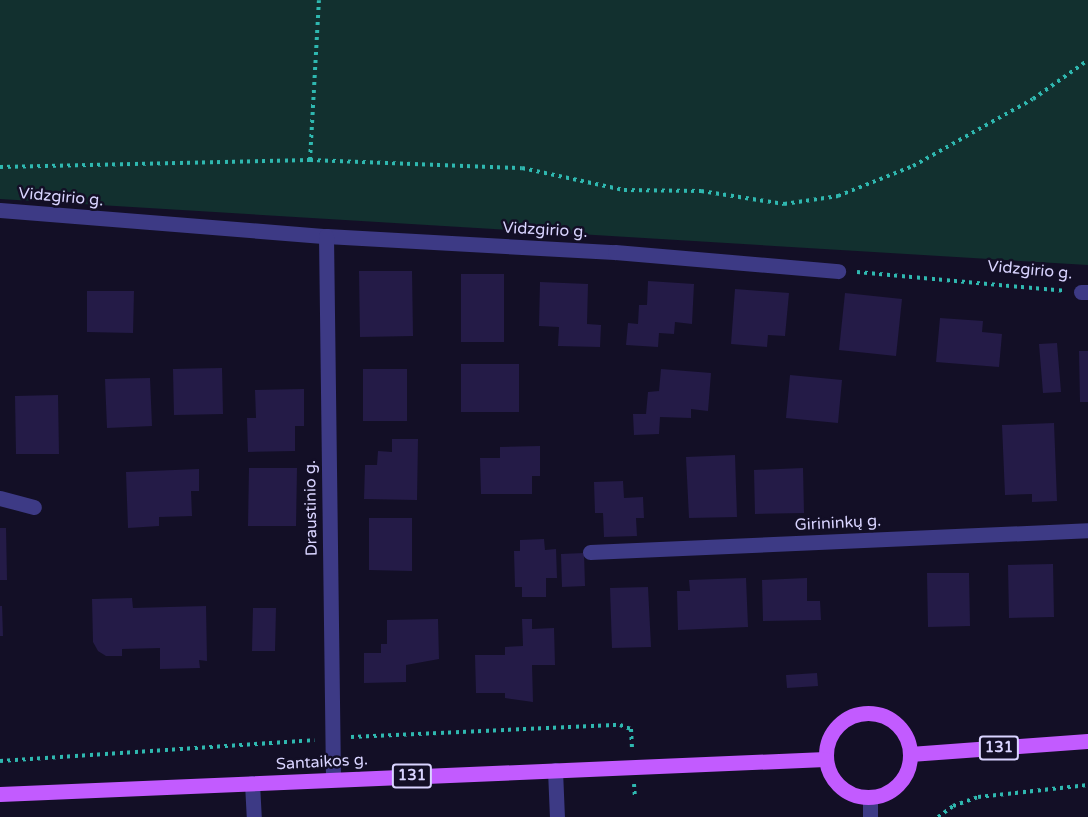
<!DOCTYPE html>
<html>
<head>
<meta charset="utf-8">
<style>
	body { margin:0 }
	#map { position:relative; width:1088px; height:817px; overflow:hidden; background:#130f26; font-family:"Varela Round",sans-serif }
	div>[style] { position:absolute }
	.green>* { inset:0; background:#12302f }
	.building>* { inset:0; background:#241b47 }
	.path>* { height:4px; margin-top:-2px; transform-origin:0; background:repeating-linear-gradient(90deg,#2fb8b0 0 3px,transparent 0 7.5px) }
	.minor>* { height:15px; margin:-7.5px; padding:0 7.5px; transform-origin:7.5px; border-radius:7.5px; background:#3d3a85 }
	.major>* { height:15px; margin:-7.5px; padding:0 7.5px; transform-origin:7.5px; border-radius:7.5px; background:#c25bff }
	.major>.ring { margin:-7.5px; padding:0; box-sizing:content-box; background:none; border:15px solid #c25bff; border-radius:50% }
	span { translate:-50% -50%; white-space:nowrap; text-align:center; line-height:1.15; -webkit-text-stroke:5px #130f26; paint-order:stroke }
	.shield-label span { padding:2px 4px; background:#130f26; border:2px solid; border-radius:4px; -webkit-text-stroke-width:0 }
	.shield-label { font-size:15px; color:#d9d4ff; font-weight:700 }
	.street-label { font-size:16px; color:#d9d4ff }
</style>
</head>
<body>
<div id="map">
	<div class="green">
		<i style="clip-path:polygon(0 0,1088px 0,1088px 265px,0 199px)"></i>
	</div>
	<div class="building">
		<i style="clip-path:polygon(359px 271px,412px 271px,413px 336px,360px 337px)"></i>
		<i style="clip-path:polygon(461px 274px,504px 274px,504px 342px,461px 342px)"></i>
		<i style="clip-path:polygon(648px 281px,694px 284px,692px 324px,675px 322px,674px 334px,659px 333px,658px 347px,626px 345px,628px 323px,638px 324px,639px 305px,647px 305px)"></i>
		<i style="clip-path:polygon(540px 282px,588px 284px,587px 324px,601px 325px,600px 347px,558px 346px,559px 327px,539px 326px)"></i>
		<i style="clip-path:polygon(735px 289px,789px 293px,785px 336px,768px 335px,767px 347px,731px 344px)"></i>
		<i style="clip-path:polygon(87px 291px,134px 291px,133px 333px,87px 332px)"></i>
		<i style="clip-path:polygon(845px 293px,902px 299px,896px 356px,839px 350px)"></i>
		<i style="clip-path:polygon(940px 318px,983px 321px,982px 332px,1002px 334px,999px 367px,936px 362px)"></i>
		<i style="clip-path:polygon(1057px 343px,1061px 392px,1043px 393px,1039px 344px)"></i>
		<i style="clip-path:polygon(1079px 351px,1088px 351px,1088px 402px,1080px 402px)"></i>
		<i style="clip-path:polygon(461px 364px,519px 364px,519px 412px,461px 412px)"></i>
		<i style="clip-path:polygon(222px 368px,223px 414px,174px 415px,173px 369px)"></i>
		<i style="clip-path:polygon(363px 369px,407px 369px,407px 421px,363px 421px)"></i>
		<i style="clip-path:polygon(661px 369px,711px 373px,708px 411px,691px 409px,691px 418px,660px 417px,659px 434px,634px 435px,633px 414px,646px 414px,648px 392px,659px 391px)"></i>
		<i style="clip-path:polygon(790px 375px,842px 380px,838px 423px,786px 418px)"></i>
		<i style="clip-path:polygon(150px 378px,152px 426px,107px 428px,105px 379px)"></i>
		<i style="clip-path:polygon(304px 389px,304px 426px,295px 426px,295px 451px,248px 452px,247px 418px,256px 418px,255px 390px)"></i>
		<i style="clip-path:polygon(58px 395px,59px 454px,16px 454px,15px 396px)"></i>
		<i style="clip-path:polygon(1054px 423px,1057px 501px,1032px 502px,1032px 494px,1005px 495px,1002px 425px)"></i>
		<i style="clip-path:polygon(392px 439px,418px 439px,417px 500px,364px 499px,365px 465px,377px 465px,378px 451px,392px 452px)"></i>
		<i style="clip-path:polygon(540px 446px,540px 476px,532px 476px,532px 494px,481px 494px,480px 458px,500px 458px,500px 447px)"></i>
		<i style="clip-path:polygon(735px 455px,737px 517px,689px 518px,686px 457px)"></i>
		<i style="clip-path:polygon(249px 468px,297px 468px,296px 526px,248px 526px)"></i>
		<i style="clip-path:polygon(803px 468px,804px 513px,755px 514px,754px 470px)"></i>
		<i style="clip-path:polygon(199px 469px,199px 491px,191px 491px,192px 516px,159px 517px,159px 526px,128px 528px,126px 472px)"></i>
		<i style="clip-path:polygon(623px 481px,624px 498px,643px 497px,644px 518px,636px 518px,637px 536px,604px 537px,603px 513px,595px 513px,594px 482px)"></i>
		<i style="clip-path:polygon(369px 518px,412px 518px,412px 571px,369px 570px)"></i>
		<i style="clip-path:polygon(0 528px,6px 528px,7px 580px,0 580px)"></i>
		<i style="clip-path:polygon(544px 539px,545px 550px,556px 549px,557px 578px,546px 578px,546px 597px,522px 597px,522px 587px,515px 587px,514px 551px,520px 551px,520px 540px)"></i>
		<i style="clip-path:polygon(584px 553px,585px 586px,562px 587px,561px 554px)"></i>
		<i style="clip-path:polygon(1053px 564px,1054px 617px,1009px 618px,1008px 565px)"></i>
		<i style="clip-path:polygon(927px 573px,969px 573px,970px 626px,928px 627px)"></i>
		<i style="clip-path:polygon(746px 578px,748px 627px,678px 630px,677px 591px,690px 591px,689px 580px)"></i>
		<i style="clip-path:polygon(807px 578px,807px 601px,820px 601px,821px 620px,763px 621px,762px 580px)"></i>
		<i style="clip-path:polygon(648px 587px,651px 647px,612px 648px,610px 588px)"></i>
		<i style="clip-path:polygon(132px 598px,133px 608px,206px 606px,207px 661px,199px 660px,200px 668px,160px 669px,160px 648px,122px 649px,122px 656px,106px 656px,98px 651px,93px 642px,92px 599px)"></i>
		<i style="clip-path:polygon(0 606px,2px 606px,3px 636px,0 636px)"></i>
		<i style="clip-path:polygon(253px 608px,276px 608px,275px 651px,252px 651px)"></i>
		<i style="clip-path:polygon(438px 619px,439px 659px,406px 665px,406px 682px,364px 683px,364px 653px,381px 653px,381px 644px,387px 644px,387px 620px)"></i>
		<i style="clip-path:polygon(522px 619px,532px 619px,532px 629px,554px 628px,555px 665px,532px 665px,533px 702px,505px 698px,505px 693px,476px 693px,475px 655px,505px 655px,505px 647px,523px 646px)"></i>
		<i style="clip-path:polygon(817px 673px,818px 686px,787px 688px,786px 675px)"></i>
	</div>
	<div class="path">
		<i style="left:310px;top:160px;width:160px;rotate:-86.8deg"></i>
		<i style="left:0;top:167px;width:310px;rotate:-1.3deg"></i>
		<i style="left:310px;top:160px;width:212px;rotate:2.2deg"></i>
		<i style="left:522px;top:168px;width:104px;rotate:12.2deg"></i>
		<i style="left:624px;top:190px;width:77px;rotate:0.7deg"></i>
		<i style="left:701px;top:191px;width:84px;rotate:8.9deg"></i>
		<i style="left:784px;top:204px;width:55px;rotate:-8.4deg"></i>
		<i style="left:838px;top:196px;width:81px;rotate:-21.8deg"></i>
		<i style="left:913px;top:166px;width:137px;rotate:-29.2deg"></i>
		<i style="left:1033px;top:99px;width:67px;rotate:-35.3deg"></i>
		<i style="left:857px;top:272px;width:208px;rotate:5.2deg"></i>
		<i style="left:351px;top:737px;width:269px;rotate:-2.6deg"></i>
		<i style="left:620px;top:725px;width:12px;rotate:20deg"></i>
		<i style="left:631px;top:729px;width:20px;rotate:87deg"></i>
		<i style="left:0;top:761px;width:315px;rotate:-3.8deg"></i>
		<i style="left:634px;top:784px;width:13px;rotate:86deg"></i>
		<i style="left:938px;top:817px;width:19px;rotate:-36deg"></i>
		<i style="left:953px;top:806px;width:27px;rotate:-20deg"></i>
		<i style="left:978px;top:797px;width:111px;rotate:-6.2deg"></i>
	</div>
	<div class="minor">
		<i style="left:0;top:210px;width:327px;rotate:4.6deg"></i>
		<i style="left:326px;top:236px;width:289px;rotate:3.2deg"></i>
		<i style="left:615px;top:252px;width:224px;rotate:4.9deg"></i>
		<i style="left:326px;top:236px;width:543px;rotate:89.26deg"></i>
		<i style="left:1081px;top:292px;width:7px"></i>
		<i style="left:0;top:498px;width:35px;rotate:15deg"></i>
		<i style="left:590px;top:552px;width:498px;rotate:-2.5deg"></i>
		<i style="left:555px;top:770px;width:47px;rotate:87.6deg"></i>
		<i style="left:252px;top:783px;width:34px;rotate:87deg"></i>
		<i style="left:870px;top:798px;width:19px;rotate:90deg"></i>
	</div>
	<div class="major">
		<i class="ring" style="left:826px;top:713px;width:69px;height:69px"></i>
		<i style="left:910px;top:754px;width:178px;rotate:-4.2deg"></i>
		<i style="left:0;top:794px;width:826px;rotate:-2.43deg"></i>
	</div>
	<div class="shield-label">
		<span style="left:999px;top:748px">131</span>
		<span style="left:412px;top:776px">131</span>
	</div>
	<div class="street-label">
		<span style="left:61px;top:197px;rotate:5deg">Vidzgirio g.</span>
		<span style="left:545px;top:230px;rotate:3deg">Vidzgirio g.</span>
		<span style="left:1030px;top:270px;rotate:5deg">Vidzgirio g.</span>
		<span style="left:311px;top:508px;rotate:-91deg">Draustinio g.</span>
		<span style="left:838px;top:523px;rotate:-3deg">Girininkų g.</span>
		<span style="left:322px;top:762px;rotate:-3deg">Santaikos g.</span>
	</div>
</div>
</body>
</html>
